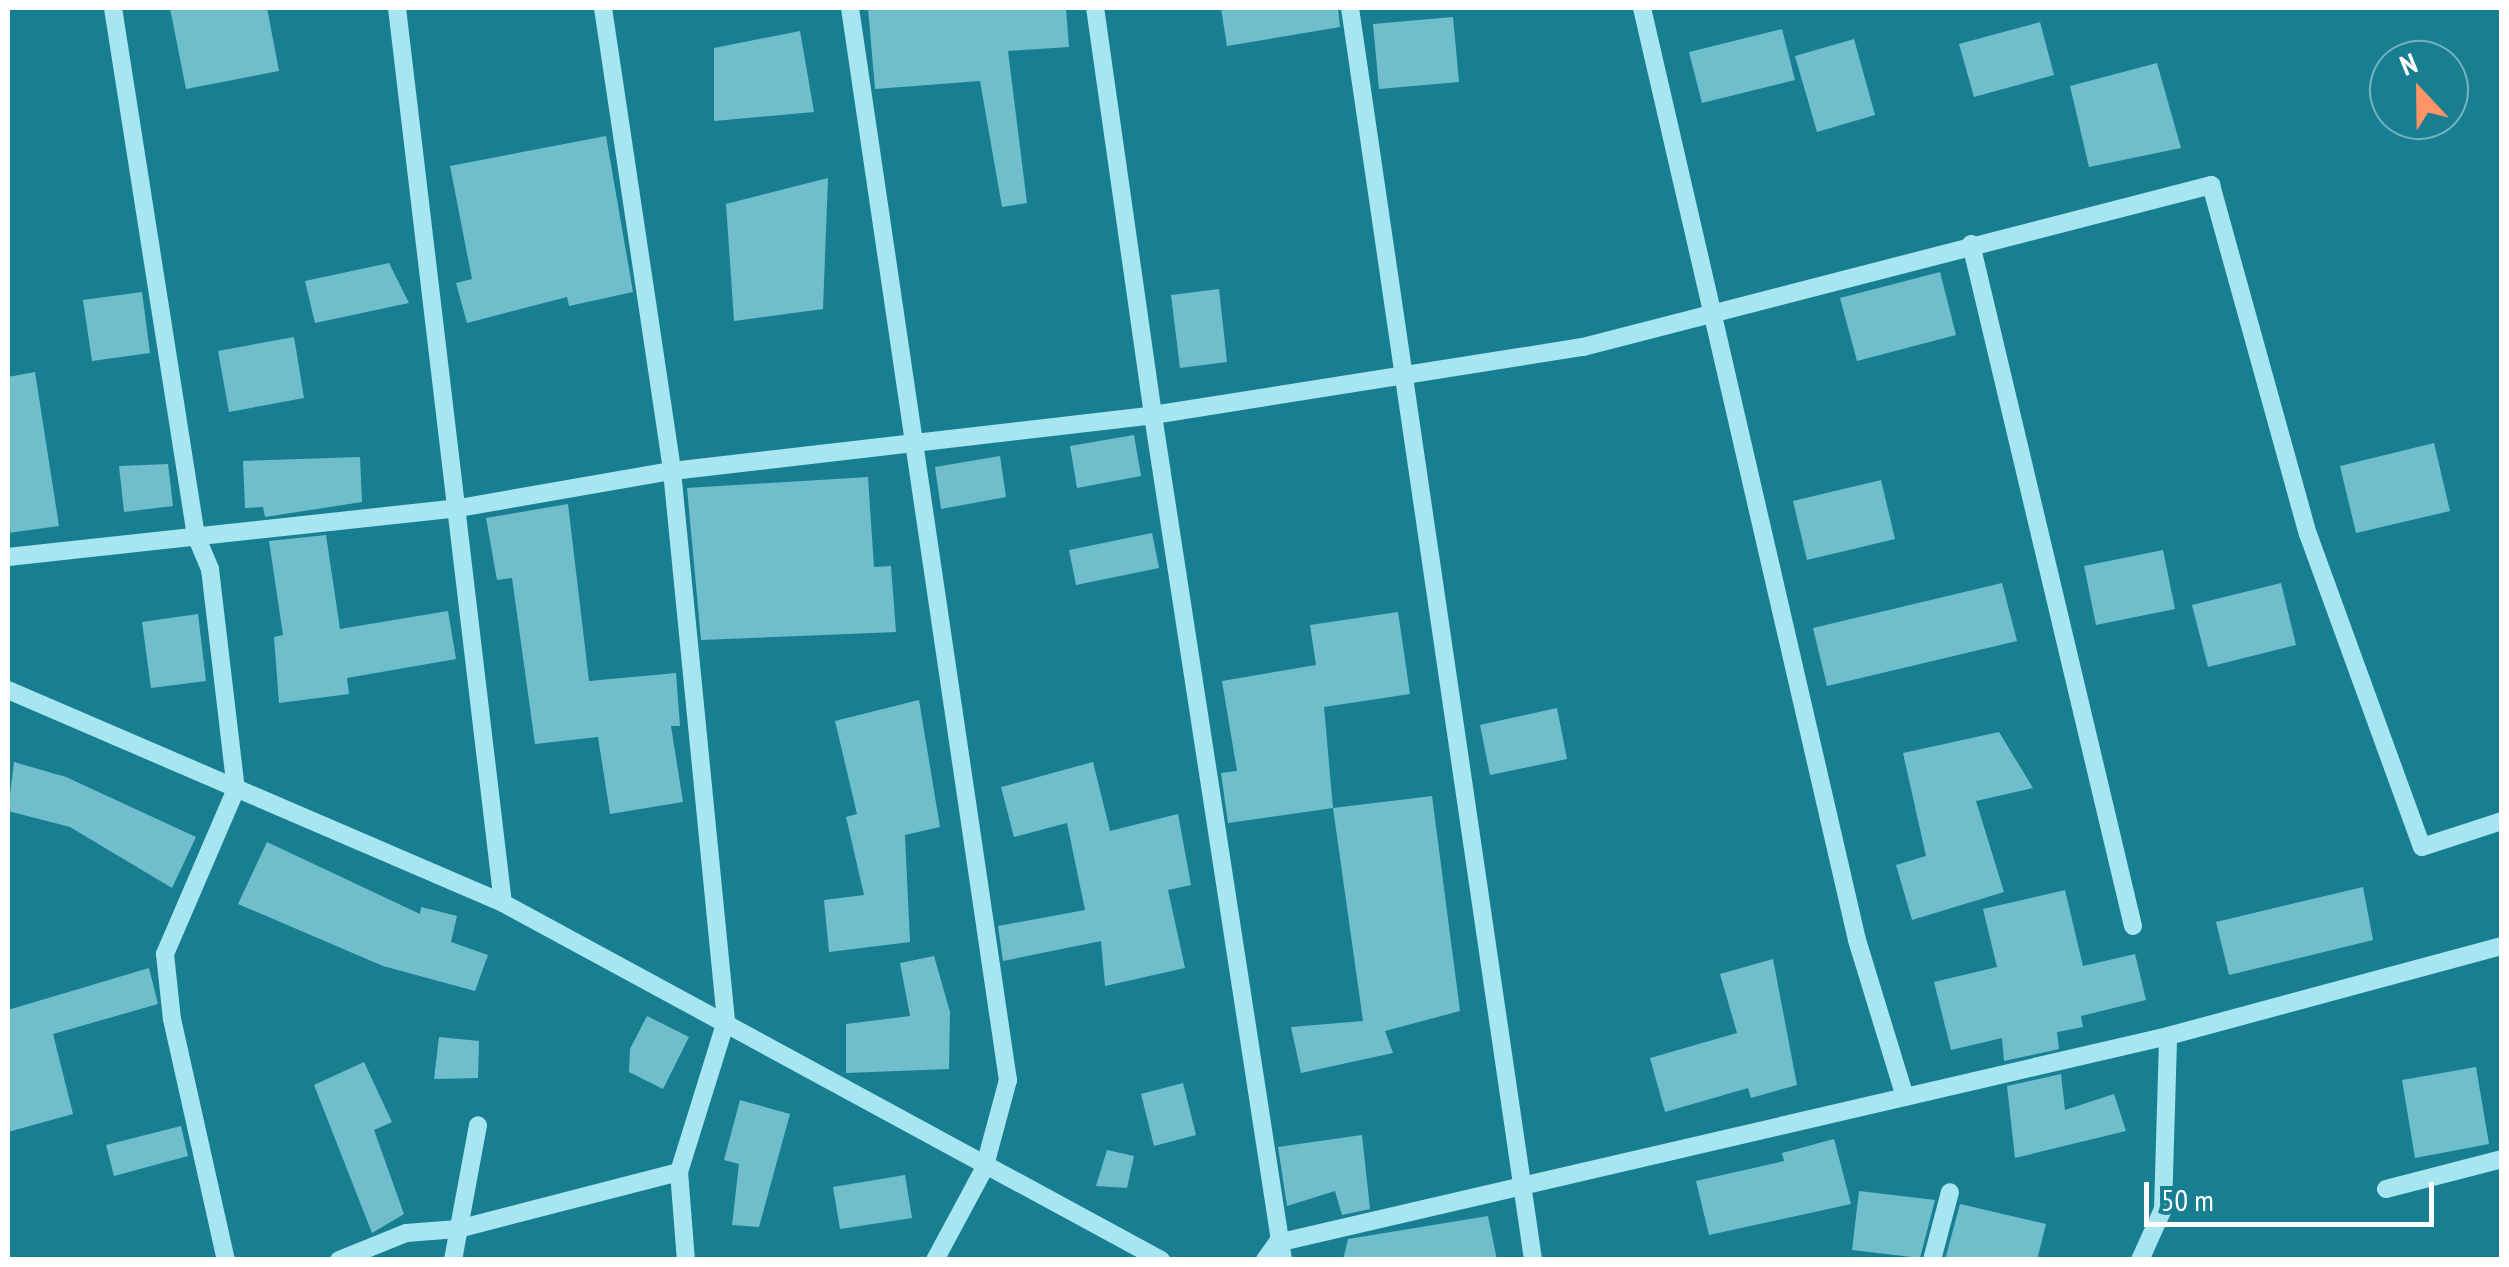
<!DOCTYPE html>
<html>
<head>
<meta charset="utf-8">
<style>
	body { margin:0 }
	#map { position:relative; width:2509px; height:1267px; overflow:hidden; background:#187f92; font-family:"PT Sans Narrow",sans-serif }
	div>[style] { position:absolute }
	.building>* { inset:0; background:#70becb }
	.minor>* { height:18px; margin:-9px; padding:0 9px; transform-origin:9px; border-radius:9px; background:#a7e6f0 }
	span { translate:-50% -50%; white-space:nowrap; text-align:center; line-height:1.15; -webkit-text-stroke:10px #187f92; paint-order:stroke }
	.frame { position:absolute; inset:0; border:10px solid #fff; pointer-events:none }
	.north { position:absolute; left:2369px; top:40px; width:100px; height:100px; box-sizing:border-box; background:#187f92; border:2px solid #74b2be; border-radius:50%; rotate:338deg; font-size:28px; font-weight:700; line-height:40px; text-align:center; color:#fff }
	.north::after { content:''; display:block; margin:auto; width:35px; height:45px; background:#ff9466; clip-path:polygon(50% 0,100% 100%,50% 72%,0 100%) }
	.scale { position:absolute; left:2144px; top:1182px; width:290px; height:45px; box-sizing:border-box; border:5px solid #fff; border-top:0; padding-left:12px; font-size:30px; line-height:35px; white-space:nowrap; color:#fff; -webkit-text-stroke:8px #187f92; paint-order:stroke }
</style>
</head>
<body>
<div id="map">
	<div class="building">
		<i style="clip-path:polygon(170px 8px,267px 8px,279px 71px,186px 89px)"></i>
		<i style="clip-path:polygon(868px 8px,1066px 8px,1069px 47px,1008px 51px,1027px 203px,1002px 207px,980px 81px,875px 89px)"></i>
		<i style="clip-path:polygon(1221px 8px,1338px 8px,1340px 27px,1227px 46px)"></i>
		<i style="clip-path:polygon(1453px 17px,1459px 82px,1379px 89px,1373px 24px)"></i>
		<i style="clip-path:polygon(2040px 22px,2054px 75px,1974px 97px,1959px 44px)"></i>
		<i style="clip-path:polygon(1782px 29px,1795px 80px,1702px 103px,1689px 52px)"></i>
		<i style="clip-path:polygon(800px 31px,814px 112px,714px 121px,714px 48px)"></i>
		<i style="clip-path:polygon(1854px 39px,1875px 115px,1817px 132px,1795px 56px)"></i>
		<i style="clip-path:polygon(2157px 63px,2181px 148px,2089px 167px,2070px 86px)"></i>
		<i style="clip-path:polygon(606px 136px,633px 292px,569px 306px,567px 297px,467px 323px,456px 283px,472px 279px,450px 166px)"></i>
		<i style="clip-path:polygon(828px 178px,823px 309px,734px 321px,726px 204px)"></i>
		<i style="clip-path:polygon(389px 263px,409px 303px,315px 323px,305px 281px)"></i>
		<i style="clip-path:polygon(1940px 272px,1956px 335px,1857px 361px,1840px 298px)"></i>
		<i style="clip-path:polygon(1219px 289px,1227px 362px,1180px 368px,1171px 295px)"></i>
		<i style="clip-path:polygon(142px 292px,150px 353px,92px 361px,83px 300px)"></i>
		<i style="clip-path:polygon(294px 337px,304px 398px,229px 412px,218px 351px)"></i>
		<i style="clip-path:polygon(35px 372px,59px 526px,8px 533px,8px 377px)"></i>
		<i style="clip-path:polygon(1134px 435px,1141px 476px,1077px 488px,1070px 446px)"></i>
		<i style="clip-path:polygon(2434px 443px,2450px 511px,2356px 533px,2340px 466px)"></i>
		<i style="clip-path:polygon(1000px 456px,1006px 497px,941px 509px,935px 467px)"></i>
		<i style="clip-path:polygon(360px 457px,362px 502px,265px 517px,263px 507px,245px 508px,243px 461px)"></i>
		<i style="clip-path:polygon(168px 464px,173px 506px,124px 512px,119px 466px)"></i>
		<i style="clip-path:polygon(868px 477px,874px 567px,891px 566px,896px 632px,701px 640px,687px 488px)"></i>
		<i style="clip-path:polygon(1881px 480px,1895px 539px,1807px 560px,1793px 501px)"></i>
		<i style="clip-path:polygon(568px 504px,589px 681px,676px 673px,680px 726px,671px 726px,683px 802px,610px 814px,598px 737px,535px 744px,512px 578px,497px 580px,486px 518px)"></i>
		<i style="clip-path:polygon(1152px 533px,1159px 568px,1076px 585px,1069px 550px)"></i>
		<i style="clip-path:polygon(326px 535px,340px 629px,448px 611px,456px 659px,347px 678px,349px 694px,279px 703px,274px 637px,283px 635px,269px 541px)"></i>
		<i style="clip-path:polygon(2163px 550px,2175px 609px,2096px 625px,2084px 566px)"></i>
		<i style="clip-path:polygon(2002px 583px,2017px 641px,1827px 686px,1813px 628px)"></i>
		<i style="clip-path:polygon(2281px 583px,2296px 645px,2208px 667px,2192px 605px)"></i>
		<i style="clip-path:polygon(1398px 612px,1410px 694px,1324px 707px,1333px 808px,1228px 823px,1221px 773px,1237px 771px,1222px 681px,1316px 665px,1310px 625px)"></i>
		<i style="clip-path:polygon(198px 614px,206px 681px,151px 688px,142px 622px)"></i>
		<i style="clip-path:polygon(919px 700px,940px 827px,905px 835px,910px 942px,829px 952px,824px 900px,864px 895px,846px 817px,857px 814px,835px 721px)"></i>
		<i style="clip-path:polygon(1557px 708px,1567px 759px,1490px 775px,1480px 725px)"></i>
		<i style="clip-path:polygon(1999px 732px,2033px 788px,1976px 801px,2004px 892px,1912px 920px,1896px 865px,1926px 856px,1903px 753px)"></i>
		<i style="clip-path:polygon(14px 762px,66px 777px,196px 837px,172px 888px,70px 827px,8px 811px)"></i>
		<i style="clip-path:polygon(1093px 762px,1110px 831px,1178px 814px,1191px 885px,1168px 890px,1185px 968px,1105px 986px,1101px 941px,1003px 961px,998px 926px,1085px 910px,1067px 823px,1014px 837px,1001px 787px)"></i>
		<i style="clip-path:polygon(1432px 796px,1460px 1011px,1385px 1031px,1393px 1053px,1301px 1073px,1291px 1027px,1363px 1021px,1333px 808px)"></i>
		<i style="clip-path:polygon(267px 842px,420px 914px,421px 907px,457px 916px,451px 942px,488px 955px,475px 991px,383px 966px,238px 904px)"></i>
		<i style="clip-path:polygon(2363px 887px,2373px 940px,2229px 975px,2216px 922px)"></i>
		<i style="clip-path:polygon(2065px 890px,2083px 966px,2135px 954px,2146px 1000px,2081px 1016px,2083px 1027px,2057px 1032px,2059px 1049px,2004px 1061px,2002px 1038px,1951px 1050px,1934px 982px,1997px 967px,1983px 909px)"></i>
		<i style="clip-path:polygon(934px 956px,950px 1012px,949px 1069px,846px 1073px,846px 1024px,910px 1016px,900px 963px)"></i>
		<i style="clip-path:polygon(1773px 959px,1797px 1085px,1751px 1098px,1748px 1088px,1665px 1112px,1650px 1058px,1737px 1033px,1720px 974px)"></i>
		<i style="clip-path:polygon(149px 968px,158px 1004px,53px 1034px,73px 1114px,8px 1132px,8px 1010px)"></i>
		<i style="clip-path:polygon(647px 1016px,689px 1037px,663px 1089px,629px 1072px,630px 1049px)"></i>
		<i style="clip-path:polygon(439px 1037px,479px 1041px,478px 1078px,434px 1079px)"></i>
		<i style="clip-path:polygon(364px 1062px,392px 1122px,374px 1130px,404px 1214px,372px 1233px,314px 1085px)"></i>
		<i style="clip-path:polygon(2476px 1067px,2489px 1144px,2415px 1158px,2402px 1080px)"></i>
		<i style="clip-path:polygon(2061px 1074px,2065px 1110px,2114px 1094px,2126px 1131px,2015px 1158px,2007px 1086px)"></i>
		<i style="clip-path:polygon(1183px 1083px,1196px 1135px,1154px 1146px,1141px 1094px)"></i>
		<i style="clip-path:polygon(740px 1100px,790px 1114px,759px 1227px,732px 1225px,739px 1164px,724px 1160px)"></i>
		<i style="clip-path:polygon(181px 1126px,188px 1156px,114px 1176px,106px 1145px)"></i>
		<i style="clip-path:polygon(1362px 1135px,1370px 1209px,1342px 1215px,1335px 1191px,1287px 1206px,1278px 1147px)"></i>
		<i style="clip-path:polygon(1834px 1139px,1851px 1204px,1709px 1235px,1696px 1181px,1784px 1161px,1782px 1153px)"></i>
		<i style="clip-path:polygon(1107px 1150px,1134px 1156px,1127px 1188px,1096px 1186px)"></i>
		<i style="clip-path:polygon(905px 1175px,912px 1218px,840px 1229px,833px 1187px)"></i>
		<i style="clip-path:polygon(1859px 1191px,1935px 1200px,1920px 1258px,1852px 1250px)"></i>
		<i style="clip-path:polygon(1960px 1204px,2046px 1224px,2037px 1260px,1945px 1260px)"></i>
		<i style="clip-path:polygon(1488px 1216px,1497px 1260px,1343px 1260px,1348px 1239px)"></i>
	</div>
	<div class="minor">
		<i style="left:113px;top:8px;width:534px;rotate:81.07deg"></i>
		<i style="left:196px;top:536px;width:36px;rotate:67deg"></i>
		<i style="left:210px;top:569px;width:222px;rotate:83.3deg"></i>
		<i style="left:236px;top:789px;width:180px;rotate:113.3deg"></i>
		<i style="left:165px;top:954px;width:65px;rotate:83.9deg"></i>
		<i style="left:172px;top:1019px;width:247px;rotate:77.4deg"></i>
		<i style="left:397px;top:8px;width:901px;rotate:83.25deg"></i>
		<i style="left:603px;top:8px;width:468px;rotate:81.5deg"></i>
		<i style="left:672px;top:471px;width:553px;rotate:84.39deg"></i>
		<i style="left:726px;top:1021px;width:158px;rotate:107.3deg"></i>
		<i style="left:679px;top:1172px;width:88px;rotate:85.5deg"></i>
		<i style="left:850px;top:8px;width:1084px;rotate:81.62deg"></i>
		<i style="left:1008px;top:1080px;width:92px;rotate:105.1deg"></i>
		<i style="left:984px;top:1169px;width:103px;rotate:118.3deg"></i>
		<i style="left:1350px;top:8px;width:1265px;rotate:81.68deg"></i>
		<i style="left:1642px;top:8px;width:956px;rotate:77.01deg"></i>
		<i style="left:1857px;top:940px;width:164px;rotate:73deg"></i>
		<i style="left:1971px;top:244px;width:701px;rotate:76.64deg"></i>
		<i style="left:8px;top:557px;width:454px;rotate:-6.2deg"></i>
		<i style="left:459px;top:508px;width:216px;rotate:-9.9deg"></i>
		<i style="left:672px;top:471px;width:484px;rotate:-6.6deg"></i>
		<i style="left:1153px;top:415px;width:411px;rotate:-98.1deg"></i>
		<i style="left:8px;top:690px;width:539px;rotate:23.28deg"></i>
		<i style="left:503px;top:903px;width:749px;rotate:28.48deg"></i>
		<i style="left:2386px;top:1189px;width:120px;rotate:-14.5deg"></i>
		<i style="left:339px;top:1260px;width:72px;rotate:-21.9deg"></i>
		<i style="left:406px;top:1233px;width:52px;rotate:-4.4deg"></i>
		<i style="left:458px;top:1229px;width:228px;rotate:-14.5deg"></i>
		<i style="left:453px;top:1260px;width:137px;rotate:-79.5deg"></i>
		<i style="left:1265px;top:1260px;width:21px;rotate:-55deg"></i>
		<i style="left:1277px;top:1243px;width:915px;rotate:-13.08deg"></i>
		<i style="left:2168px;top:1036px;width:346px;rotate:-15.1deg"></i>
		<i style="left:1283px;top:1260px;width:855px;rotate:-98.75deg"></i>
		<i style="left:1153px;top:415px;width:435px;rotate:-9deg"></i>
		<i style="left:1583px;top:347px;width:649px;rotate:-14.46deg"></i>
		<i style="left:2211px;top:185px;width:362px;rotate:74.5deg"></i>
		<i style="left:2308px;top:534px;width:333px;rotate:70deg"></i>
		<i style="left:2422px;top:847px;width:84px;rotate:-18deg"></i>
		<i style="left:1932px;top:1260px;width:70px;rotate:-75.2deg"></i>
		<i style="left:2140px;top:1260px;width:56px;rotate:-65.7deg"></i>
		<i style="left:2163px;top:1209px;width:173px;rotate:-88.3deg"></i>
	</div>
	<div class="frame"></div>
	<div class="north">N</div>
	<div class="scale">50 m</div>
</div>
</body>
</html>
